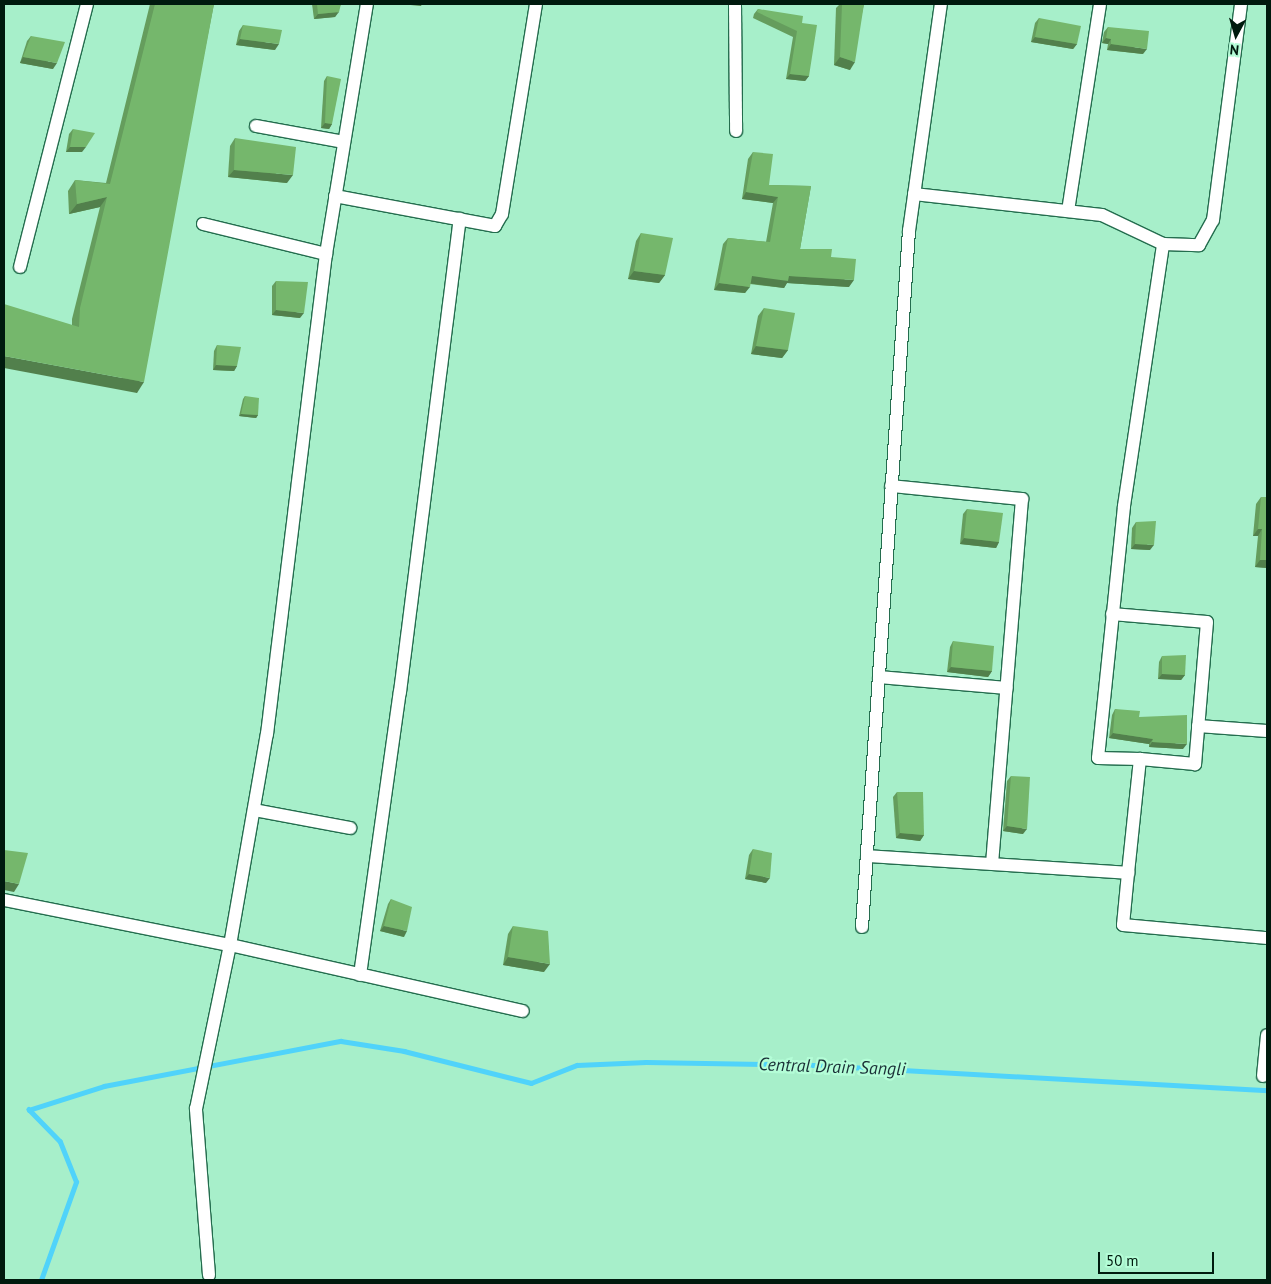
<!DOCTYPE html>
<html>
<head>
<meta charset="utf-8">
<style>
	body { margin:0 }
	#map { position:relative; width:1271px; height:1284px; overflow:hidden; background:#a7efca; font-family:"PT Sans",sans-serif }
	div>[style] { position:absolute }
	.stream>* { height:4.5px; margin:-2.25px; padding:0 2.25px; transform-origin:2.25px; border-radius:2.25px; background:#50d3fa }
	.roads { filter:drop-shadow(1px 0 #246d4e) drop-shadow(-1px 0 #246d4e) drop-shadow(0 1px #246d4e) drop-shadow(0 -1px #246d4e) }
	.street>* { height:12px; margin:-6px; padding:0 6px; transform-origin:6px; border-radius:6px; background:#fff }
	.wall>* { inset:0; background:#659d5d }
	.shaded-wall>* { inset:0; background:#52804c }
	.building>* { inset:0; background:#75b76c }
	span { translate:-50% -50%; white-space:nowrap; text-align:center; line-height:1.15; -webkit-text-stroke:4.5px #b4fdd7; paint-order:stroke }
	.water-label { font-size:18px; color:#1a3037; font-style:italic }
	.frame { position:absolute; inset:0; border:5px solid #001a0e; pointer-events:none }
	.north { position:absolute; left:1211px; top:10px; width:50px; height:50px; -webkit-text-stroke:4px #b4fdd7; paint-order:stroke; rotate:186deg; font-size:14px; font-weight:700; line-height:20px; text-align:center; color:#001a0e }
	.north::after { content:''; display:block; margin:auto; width:18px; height:22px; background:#001a0e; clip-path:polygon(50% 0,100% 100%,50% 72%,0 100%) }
	.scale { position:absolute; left:1098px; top:1252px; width:116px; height:22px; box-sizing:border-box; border:2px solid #001a0e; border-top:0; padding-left:6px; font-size:15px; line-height:18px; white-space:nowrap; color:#001a0e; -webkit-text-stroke:4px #b4fdd7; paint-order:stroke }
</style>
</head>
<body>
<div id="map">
	<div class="stream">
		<i style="left:41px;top:1280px;width:104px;rotate:-70.3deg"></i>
		<i style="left:76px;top:1182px;width:43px;rotate:-111.8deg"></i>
		<i style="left:60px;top:1142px;width:45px;rotate:-134.1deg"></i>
		<i style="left:29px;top:1110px;width:79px;rotate:-17.7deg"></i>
		<i style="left:104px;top:1086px;width:241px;rotate:-10.8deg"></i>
		<i style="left:341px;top:1041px;width:64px;rotate:9deg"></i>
		<i style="left:404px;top:1051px;width:131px;rotate:14.1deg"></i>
		<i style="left:531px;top:1083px;width:49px;rotate:-21.4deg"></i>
		<i style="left:577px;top:1065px;width:69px;rotate:-2.5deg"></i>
		<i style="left:646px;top:1062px;width:168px;rotate:1deg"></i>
		<i style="left:814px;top:1065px;width:454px;rotate:3.2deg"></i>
	</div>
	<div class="roads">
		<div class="street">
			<i style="left:735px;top:4px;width:127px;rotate:89.5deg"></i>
			<i style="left:256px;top:126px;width:89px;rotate:10.3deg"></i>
			<i style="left:914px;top:194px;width:189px;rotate:6.4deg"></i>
			<i style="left:1102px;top:215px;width:68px;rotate:25.4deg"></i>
			<i style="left:1163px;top:244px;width:36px;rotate:2deg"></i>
			<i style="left:1199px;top:245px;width:29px;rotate:-61deg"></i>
			<i style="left:1213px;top:220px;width:218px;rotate:-82.6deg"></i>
			<i style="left:335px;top:196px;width:163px;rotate:10.6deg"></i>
			<i style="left:495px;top:226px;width:14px;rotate:-60deg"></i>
			<i style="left:502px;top:214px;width:213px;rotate:-80.8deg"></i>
			<i style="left:1068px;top:211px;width:209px;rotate:-81.2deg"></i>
			<i style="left:203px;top:224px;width:127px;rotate:13.7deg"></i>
			<i style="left:20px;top:267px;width:271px;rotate:-75.7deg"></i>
			<i style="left:891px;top:486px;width:132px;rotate:5.7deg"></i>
			<i style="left:1022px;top:499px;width:366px;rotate:94.7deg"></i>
			<i style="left:1112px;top:614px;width:95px;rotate:4.8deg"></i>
			<i style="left:1207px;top:622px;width:143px;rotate:94.8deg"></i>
			<i style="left:1195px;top:764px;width:55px;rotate:-174.8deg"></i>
			<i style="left:879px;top:677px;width:128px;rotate:4.9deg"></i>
			<i style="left:1198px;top:726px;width:69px;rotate:4.1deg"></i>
			<i style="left:254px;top:810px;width:98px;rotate:10.6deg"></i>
			<i style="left:867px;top:856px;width:262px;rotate:3.7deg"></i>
			<i style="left:1128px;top:873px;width:52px;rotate:95.5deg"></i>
			<i style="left:1123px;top:925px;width:145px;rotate:5.2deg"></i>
			<i style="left:1128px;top:873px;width:115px;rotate:-84deg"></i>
			<i style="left:1140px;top:759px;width:42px;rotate:-178.6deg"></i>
			<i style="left:1098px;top:758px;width:253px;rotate:-84.1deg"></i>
			<i style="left:1124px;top:506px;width:265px;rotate:-81.5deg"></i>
			<i style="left:4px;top:900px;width:230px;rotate:11.3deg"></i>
			<i style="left:230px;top:945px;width:300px;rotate:12.7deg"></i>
			<i style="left:862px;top:927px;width:698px;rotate:-86.14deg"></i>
			<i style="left:909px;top:231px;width:229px;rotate:-82deg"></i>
			<i style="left:360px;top:975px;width:286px;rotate:-82deg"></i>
			<i style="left:400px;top:692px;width:477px;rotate:-82.8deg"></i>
			<i style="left:1263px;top:1076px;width:41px;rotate:-84.4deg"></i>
			<i style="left:209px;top:1275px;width:167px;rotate:-94.5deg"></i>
			<i style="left:196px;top:1109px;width:167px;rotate:-78.3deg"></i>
			<i style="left:230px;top:945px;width:214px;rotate:-80.1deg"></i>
			<i style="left:267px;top:734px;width:484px;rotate:-83deg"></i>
			<i style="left:326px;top:254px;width:253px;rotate:-80.7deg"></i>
		</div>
	</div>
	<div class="wall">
		<i style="clip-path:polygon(150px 4px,214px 4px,137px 393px,72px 325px,72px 319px,100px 207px,69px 214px,68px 191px,75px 180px,106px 183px)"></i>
		<i style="clip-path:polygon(312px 4px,341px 4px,335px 17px,314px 19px)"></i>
		<i style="clip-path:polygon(840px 4px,864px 4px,850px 70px,834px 65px,836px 8px)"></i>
		<i style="clip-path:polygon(758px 9px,802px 23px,809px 76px,805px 81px,786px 79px,793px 37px,753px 18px,754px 14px)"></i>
		<i style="clip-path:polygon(1039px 18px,1077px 44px,1073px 49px,1031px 42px,1035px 23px)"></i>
		<i style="clip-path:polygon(243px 25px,275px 50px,236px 45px,239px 31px)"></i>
		<i style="clip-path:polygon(1108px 27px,1143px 54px,1107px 50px,1108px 44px,1102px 43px,1104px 32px)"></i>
		<i style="clip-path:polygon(31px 36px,53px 69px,20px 63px,27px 41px)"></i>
		<i style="clip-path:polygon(327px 76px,332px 124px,329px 129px,321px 128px,324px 81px)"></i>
		<i style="clip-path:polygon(73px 129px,82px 152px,66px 152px,69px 134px)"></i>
		<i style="clip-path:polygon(235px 138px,287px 183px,228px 177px,230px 146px)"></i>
		<i style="clip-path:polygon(753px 152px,769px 185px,811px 186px,800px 249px,831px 257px,849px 287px,787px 283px,784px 288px,750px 284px,745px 293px,714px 290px,723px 244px,728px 238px,766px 242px,773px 203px,742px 199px,748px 159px)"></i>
		<i style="clip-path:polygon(641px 233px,665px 275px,659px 283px,628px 279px,636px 241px)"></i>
		<i style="clip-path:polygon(276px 281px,300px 318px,272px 315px,272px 286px)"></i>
		<i style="clip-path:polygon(764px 308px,788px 350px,782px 358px,751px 354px,758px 316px)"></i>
		<i style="clip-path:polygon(217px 345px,237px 366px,234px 371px,213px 370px,214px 351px)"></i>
		<i style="clip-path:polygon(245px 396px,258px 415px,256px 418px,239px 416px,243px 399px)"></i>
		<i style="clip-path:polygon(1261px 497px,1267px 568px,1255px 567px,1258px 536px,1253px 536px,1256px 504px)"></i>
		<i style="clip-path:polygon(967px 509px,999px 542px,996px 548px,960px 544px,963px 514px)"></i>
		<i style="clip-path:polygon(1136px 522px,1150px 550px,1131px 549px,1132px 528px)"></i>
		<i style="clip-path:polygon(953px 641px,992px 671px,988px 677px,947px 672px,950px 647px)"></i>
		<i style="clip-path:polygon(1162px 656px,1185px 675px,1181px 680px,1158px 679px,1159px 662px)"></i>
		<i style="clip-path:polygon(1115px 709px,1139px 717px,1183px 749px,1149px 747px,1149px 744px,1109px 738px,1112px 715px)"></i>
		<i style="clip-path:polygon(1011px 776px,1023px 834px,1003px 831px,1007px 781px)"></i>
		<i style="clip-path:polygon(897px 792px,924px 835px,920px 841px,896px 838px,893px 797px)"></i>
		<i style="clip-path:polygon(753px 849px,766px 883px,745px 879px,749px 855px)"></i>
		<i style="clip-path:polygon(391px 899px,404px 937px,380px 931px,388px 904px)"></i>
		<i style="clip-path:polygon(513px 926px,544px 972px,503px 965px,508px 934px)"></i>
	</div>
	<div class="shaded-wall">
		<i style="clip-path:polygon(400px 4px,422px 4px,421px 6px)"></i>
		<i style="clip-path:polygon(339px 12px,335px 17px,314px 19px,318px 14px)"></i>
		<i style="clip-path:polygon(1035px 37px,1077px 44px,1073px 49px,1031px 42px)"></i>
		<i style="clip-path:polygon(1106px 38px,1111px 39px,1108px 44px,1102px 43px)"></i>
		<i style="clip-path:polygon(240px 39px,279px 44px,275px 50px,236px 45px)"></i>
		<i style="clip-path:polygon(1111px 44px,1147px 49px,1143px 54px,1107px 50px)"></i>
		<i style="clip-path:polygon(23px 57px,57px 63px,53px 69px,20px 63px)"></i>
		<i style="clip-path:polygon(840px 57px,855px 62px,850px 70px,834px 65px)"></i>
		<i style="clip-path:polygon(790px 74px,809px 76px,805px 81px,786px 79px)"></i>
		<i style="clip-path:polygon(325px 123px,332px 124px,329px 129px,321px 128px)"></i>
		<i style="clip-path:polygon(70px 147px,86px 147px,82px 152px,66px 152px)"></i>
		<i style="clip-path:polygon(234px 170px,293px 175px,287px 183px,228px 177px)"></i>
		<i style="clip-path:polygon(746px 192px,778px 197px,773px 203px,742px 199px)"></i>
		<i style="clip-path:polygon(107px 197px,100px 207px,69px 214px,77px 204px)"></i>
		<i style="clip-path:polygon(634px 271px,665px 275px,659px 283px,628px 279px)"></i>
		<i style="clip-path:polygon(752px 276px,789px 276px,854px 280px,849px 287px,787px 283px,784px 288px,747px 283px)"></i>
		<i style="clip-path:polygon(719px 283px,750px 287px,745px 293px,714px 290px)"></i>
		<i style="clip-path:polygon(276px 310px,304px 313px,300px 318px,272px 315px)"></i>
		<i style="clip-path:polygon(756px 346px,788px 350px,782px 358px,751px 354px)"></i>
		<i style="clip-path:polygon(4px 356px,144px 382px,137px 393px,4px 368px)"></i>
		<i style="clip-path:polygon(216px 365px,237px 366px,234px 371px,213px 370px)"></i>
		<i style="clip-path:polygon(241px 414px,258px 415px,256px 418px,239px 416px)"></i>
		<i style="clip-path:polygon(1258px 529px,1262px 529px,1258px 536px,1253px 536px)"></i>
		<i style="clip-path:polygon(964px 538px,999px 542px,996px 548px,960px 544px)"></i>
		<i style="clip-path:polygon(1135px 544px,1154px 545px,1150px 550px,1131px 549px)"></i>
		<i style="clip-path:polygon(1260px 560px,1267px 560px,1267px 568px,1255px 567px)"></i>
		<i style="clip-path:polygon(951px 667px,992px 671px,988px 677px,947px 672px)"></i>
		<i style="clip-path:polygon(1162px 674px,1185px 675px,1181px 680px,1158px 679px)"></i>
		<i style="clip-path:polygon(1113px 733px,1153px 739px,1149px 744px,1109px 738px)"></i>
		<i style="clip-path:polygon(1152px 742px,1187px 744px,1183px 749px,1149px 747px)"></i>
		<i style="clip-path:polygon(1007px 826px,1027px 829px,1023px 834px,1003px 831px)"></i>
		<i style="clip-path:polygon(900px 833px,924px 835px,920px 841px,896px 838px)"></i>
		<i style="clip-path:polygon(749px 874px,770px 878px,766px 883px,745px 879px)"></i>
		<i style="clip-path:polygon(4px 881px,19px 884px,14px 892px,4px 890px)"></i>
		<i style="clip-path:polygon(384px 926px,407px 931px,404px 937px,380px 931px)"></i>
		<i style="clip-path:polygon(508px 957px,550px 964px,544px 972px,503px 965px)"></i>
	</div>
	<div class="building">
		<i style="clip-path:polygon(155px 4px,214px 4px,144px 382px,4px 356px,4px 304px,79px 327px,80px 308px,107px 197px,77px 204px,75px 180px,110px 184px)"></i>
		<i style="clip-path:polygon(317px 4px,341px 4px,339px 12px,318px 14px)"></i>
		<i style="clip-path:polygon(842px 4px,864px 4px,855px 62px,840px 57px)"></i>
		<i style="clip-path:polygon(758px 9px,803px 16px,802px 23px,817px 25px,809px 76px,790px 74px,797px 31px,757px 12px)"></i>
		<i style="clip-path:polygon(1039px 18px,1081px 26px,1077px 44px,1035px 37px)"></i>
		<i style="clip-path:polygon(243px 25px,282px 30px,279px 44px,240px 39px)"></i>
		<i style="clip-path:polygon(1108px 27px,1149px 31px,1147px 49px,1111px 44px,1111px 39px,1106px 38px)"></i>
		<i style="clip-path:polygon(31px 36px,65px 42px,57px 63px,23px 57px)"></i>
		<i style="clip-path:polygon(327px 76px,341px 79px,332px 124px,325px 123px)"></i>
		<i style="clip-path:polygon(73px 129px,95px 133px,86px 147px,70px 147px)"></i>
		<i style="clip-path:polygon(235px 138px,296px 147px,293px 175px,234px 170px)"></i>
		<i style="clip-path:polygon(753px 152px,773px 154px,769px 185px,811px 186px,800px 249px,832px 249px,831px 257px,856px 259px,854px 280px,789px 276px,788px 281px,752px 276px,750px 287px,719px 283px,728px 238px,770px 242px,778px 197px,746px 192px)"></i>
		<i style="clip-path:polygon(641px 233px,673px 238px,665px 275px,634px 271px)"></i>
		<i style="clip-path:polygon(276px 281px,308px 282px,304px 313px,276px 310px)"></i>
		<i style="clip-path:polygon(764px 308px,795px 313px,788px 350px,756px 346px)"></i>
		<i style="clip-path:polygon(217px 345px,241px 347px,237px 366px,216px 365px)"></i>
		<i style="clip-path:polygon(245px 396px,259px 398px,258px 415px,241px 414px)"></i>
		<i style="clip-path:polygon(1261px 497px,1267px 497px,1267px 560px,1260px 560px,1262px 529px,1258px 529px)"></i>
		<i style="clip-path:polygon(967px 509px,1003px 513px,999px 542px,964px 538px)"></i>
		<i style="clip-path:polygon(1156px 521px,1154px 545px,1135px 544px,1136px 522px)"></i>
		<i style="clip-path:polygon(953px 641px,994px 646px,992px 671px,951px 667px)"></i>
		<i style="clip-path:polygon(1186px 655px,1185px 675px,1162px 674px,1162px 656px)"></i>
		<i style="clip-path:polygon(1115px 709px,1140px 711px,1139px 717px,1187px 715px,1187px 744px,1152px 742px,1153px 739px,1113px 733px)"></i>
		<i style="clip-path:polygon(1011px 776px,1030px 777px,1027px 829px,1007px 826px)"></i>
		<i style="clip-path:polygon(897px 792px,923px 792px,924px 835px,900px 833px)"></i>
		<i style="clip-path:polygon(753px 849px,772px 853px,770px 878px,749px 874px)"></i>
		<i style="clip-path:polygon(4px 850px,28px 853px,19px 884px,4px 881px)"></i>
		<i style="clip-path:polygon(391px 899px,412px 907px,407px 931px,384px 926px)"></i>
		<i style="clip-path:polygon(513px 926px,548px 931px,550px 964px,508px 957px)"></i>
	</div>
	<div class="water-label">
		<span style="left:832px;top:1067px;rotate:2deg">Central Drain Sangli</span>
	</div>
	<div class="frame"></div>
	<div class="north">N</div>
	<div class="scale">50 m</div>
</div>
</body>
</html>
